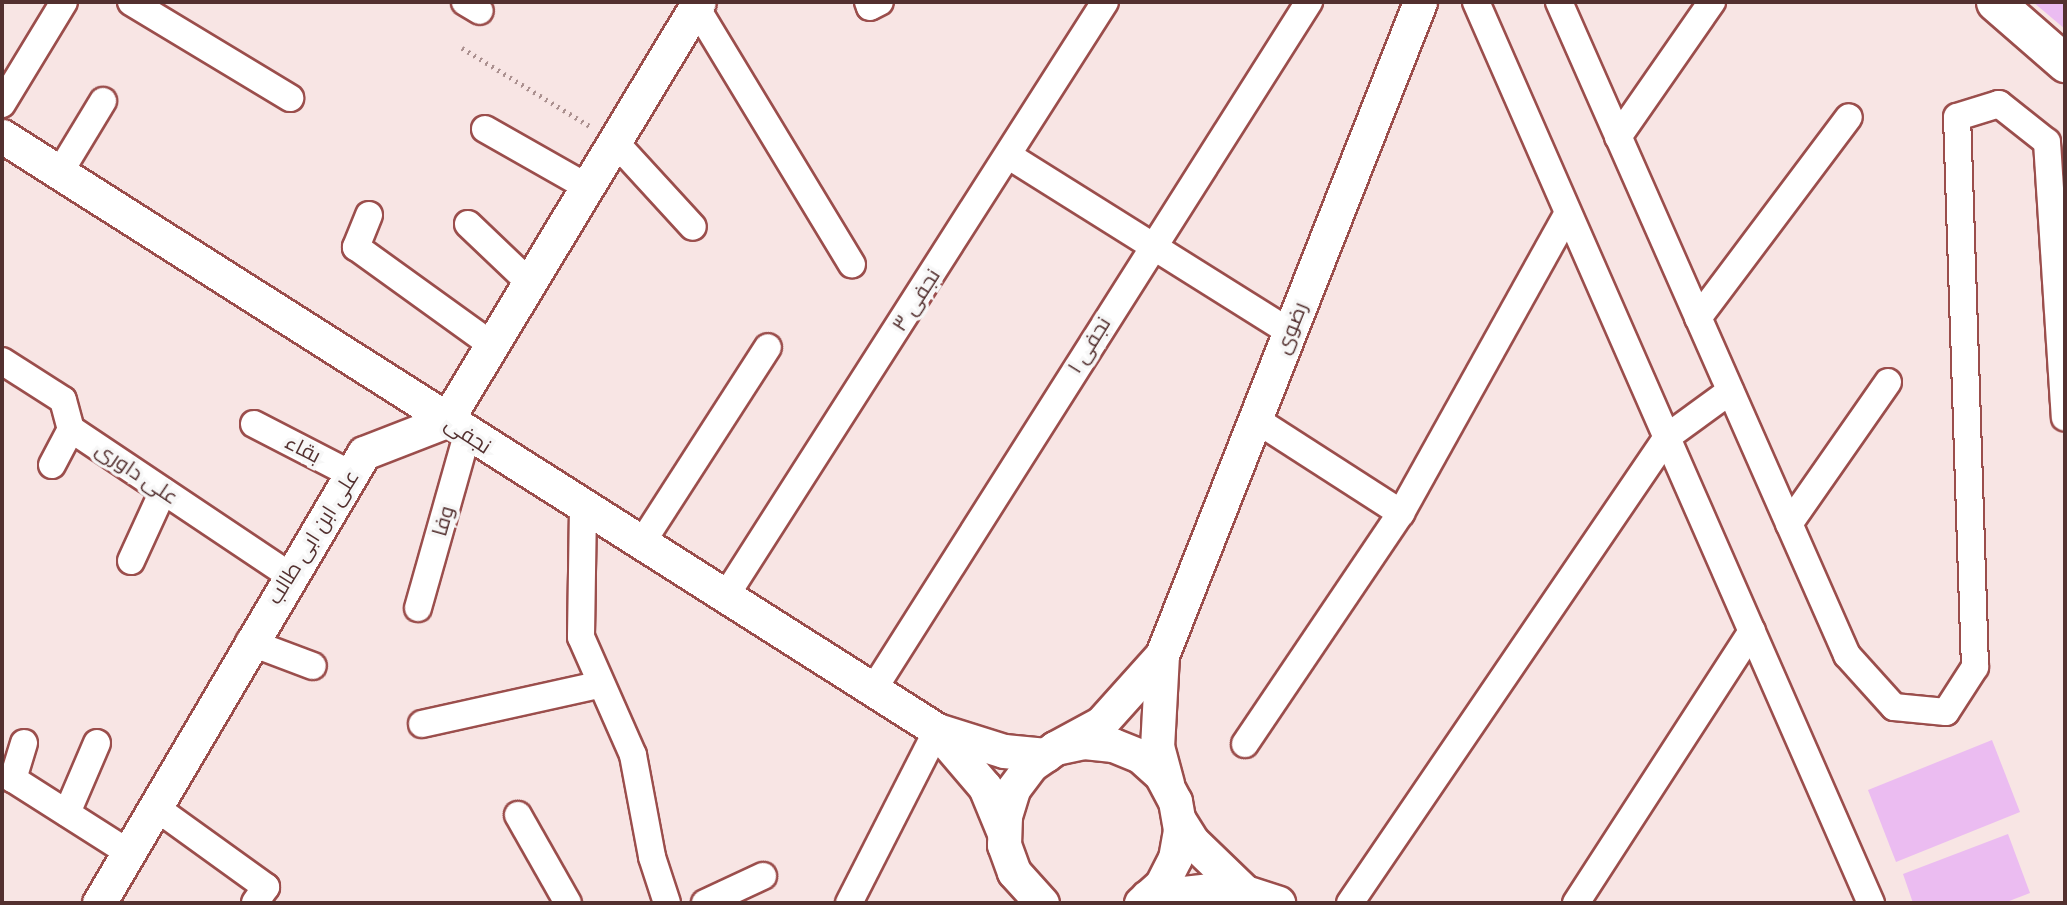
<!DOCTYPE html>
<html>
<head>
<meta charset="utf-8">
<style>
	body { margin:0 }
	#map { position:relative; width:2067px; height:905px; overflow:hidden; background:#f8e5e4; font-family:"Public Sans",Cairo,sans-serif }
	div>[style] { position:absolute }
	.green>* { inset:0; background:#ebbcf1 }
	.path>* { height:4.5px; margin-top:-2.25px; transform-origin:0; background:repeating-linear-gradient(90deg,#ab908f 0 2px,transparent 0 7px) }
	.roads { filter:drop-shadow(2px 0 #9b4e4c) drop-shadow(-2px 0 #9b4e4c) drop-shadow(0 2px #9b4e4c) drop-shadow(0 -2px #9b4e4c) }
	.minor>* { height:26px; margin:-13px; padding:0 13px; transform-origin:13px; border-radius:13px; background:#fff }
	.tertiary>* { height:33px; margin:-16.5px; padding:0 16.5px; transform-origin:16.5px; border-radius:16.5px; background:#fff }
	.secondary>* { height:37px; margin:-18.5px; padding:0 18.5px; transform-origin:18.5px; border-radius:18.5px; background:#fff }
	span { translate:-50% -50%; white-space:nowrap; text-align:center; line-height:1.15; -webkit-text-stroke:7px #f7f7f7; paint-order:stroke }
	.street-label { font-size:21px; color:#53302f }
	.frame { position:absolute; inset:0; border:4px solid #53302f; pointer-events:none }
</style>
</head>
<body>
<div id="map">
	<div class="green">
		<i style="clip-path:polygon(2033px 2px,2065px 2px,2065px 29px)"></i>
		<i style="clip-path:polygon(1992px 740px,2020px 812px,1896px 862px,1868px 790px)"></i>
		<i style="clip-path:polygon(2008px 834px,2030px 893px,2004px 903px,1913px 903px,1903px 874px)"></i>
	</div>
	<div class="path">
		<i style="left:462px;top:48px;width:150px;rotate:31.4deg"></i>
	</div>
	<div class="roads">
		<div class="minor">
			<i style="left:131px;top:2px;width:186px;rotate:31.1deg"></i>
			<i style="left:465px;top:2px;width:17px;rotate:31deg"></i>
			<i style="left:868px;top:2px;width:5px;rotate:68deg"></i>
			<i style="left:870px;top:7px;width:11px;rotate:-27deg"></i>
			<i style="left:1476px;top:2px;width:984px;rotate:66.33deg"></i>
			<i style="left:1559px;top:2px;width:714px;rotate:66.2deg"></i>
			<i style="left:1847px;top:655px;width:70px;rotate:47.9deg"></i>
			<i style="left:1894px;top:707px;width:52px;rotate:5.5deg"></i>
			<i style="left:1946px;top:712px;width:54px;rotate:-57.2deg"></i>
			<i style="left:1975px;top:667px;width:550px;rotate:-91.87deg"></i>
			<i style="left:1957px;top:117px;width:44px;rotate:-17.2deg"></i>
			<i style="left:1999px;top:104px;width:61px;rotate:38.4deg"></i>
			<i style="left:2047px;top:142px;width:276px;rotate:86.3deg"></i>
			<i style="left:696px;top:7px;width:301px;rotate:58.8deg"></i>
			<i style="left:2px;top:104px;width:119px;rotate:-58.7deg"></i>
			<i style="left:485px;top:129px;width:117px;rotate:29.6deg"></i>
			<i style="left:1618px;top:137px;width:165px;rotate:-55.2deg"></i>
			<i style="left:615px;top:142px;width:115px;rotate:47.5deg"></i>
			<i style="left:1009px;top:156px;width:332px;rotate:32.1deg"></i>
			<i style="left:60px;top:172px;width:83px;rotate:-58.8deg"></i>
			<i style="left:369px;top:215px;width:35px;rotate:112deg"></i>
			<i style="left:356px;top:247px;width:168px;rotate:35.8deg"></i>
			<i style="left:468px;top:224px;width:86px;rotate:43.6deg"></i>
			<i style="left:1698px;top:318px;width:251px;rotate:-53.1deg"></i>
			<i style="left:2px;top:361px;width:72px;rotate:32.6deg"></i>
			<i style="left:63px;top:400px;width:30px;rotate:75deg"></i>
			<i style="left:71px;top:429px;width:261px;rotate:33.8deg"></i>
			<i style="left:1255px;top:419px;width:174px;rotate:32.8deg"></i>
			<i style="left:254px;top:424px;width:109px;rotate:27.3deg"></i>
			<i style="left:52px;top:465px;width:41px;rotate:-62.2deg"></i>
			<i style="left:583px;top:508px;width:129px;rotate:90.9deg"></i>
			<i style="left:581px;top:637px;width:129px;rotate:66.2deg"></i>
			<i style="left:633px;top:755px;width:104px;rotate:79.4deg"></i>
			<i style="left:652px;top:857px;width:48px;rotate:71.9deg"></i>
			<i style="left:1789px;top:524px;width:173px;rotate:-55.1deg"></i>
			<i style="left:641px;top:544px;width:234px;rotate:-57.2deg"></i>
			<i style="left:131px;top:561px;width:77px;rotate:-65.4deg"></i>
			<i style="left:725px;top:597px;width:706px;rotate:-57.44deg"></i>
			<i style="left:418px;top:608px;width:180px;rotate:-74.2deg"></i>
			<i style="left:249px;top:642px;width:68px;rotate:20.6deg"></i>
			<i style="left:873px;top:690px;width:815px;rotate:-57.64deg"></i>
			<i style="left:422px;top:724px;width:180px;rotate:-12.5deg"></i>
			<i style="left:24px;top:743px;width:38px;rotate:107deg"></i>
			<i style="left:13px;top:779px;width:138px;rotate:32.5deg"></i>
			<i style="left:1245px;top:744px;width:279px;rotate:-56deg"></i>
			<i style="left:1401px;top:513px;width:341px;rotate:-60.9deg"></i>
			<i style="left:155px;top:807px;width:137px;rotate:35.8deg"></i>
			<i style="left:266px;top:887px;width:19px;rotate:125deg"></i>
			<i style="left:67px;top:813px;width:76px;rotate:-66.8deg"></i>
			<i style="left:518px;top:815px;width:101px;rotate:60.4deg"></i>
			<i style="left:705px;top:903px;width:64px;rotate:-25deg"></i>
			<i style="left:849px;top:903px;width:194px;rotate:-63deg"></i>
			<i style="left:1350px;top:903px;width:564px;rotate:-55.77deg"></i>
			<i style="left:1667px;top:437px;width:78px;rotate:-36.1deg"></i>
			<i style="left:1576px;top:903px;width:324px;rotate:-57.1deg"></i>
		</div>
		<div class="tertiary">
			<i style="left:2px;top:136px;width:1108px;rotate:32.43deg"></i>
			<i style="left:937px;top:730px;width:70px;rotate:17.4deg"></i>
			<i style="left:1004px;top:751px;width:42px;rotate:5.4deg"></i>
			<i style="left:1162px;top:655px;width:91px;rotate:93.1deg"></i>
			<i style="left:1157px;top:746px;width:39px;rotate:75deg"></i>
			<i style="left:938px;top:732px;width:72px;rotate:49.5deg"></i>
			<i style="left:985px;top:787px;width:50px;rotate:67.6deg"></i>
			<i style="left:1055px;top:748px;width:52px;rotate:-28.5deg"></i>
			<i style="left:1101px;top:723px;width:91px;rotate:-48.1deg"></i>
			<i style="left:1162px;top:655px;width:702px;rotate:-68.44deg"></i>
			<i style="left:1179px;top:820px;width:26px;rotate:58deg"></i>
			<i style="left:1193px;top:842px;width:72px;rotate:43.9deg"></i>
			<i style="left:1147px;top:897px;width:62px;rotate:-6.4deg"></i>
			<i style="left:1209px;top:890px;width:36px;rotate:3deg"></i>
			<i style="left:1245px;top:892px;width:35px;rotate:18deg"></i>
			<i style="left:99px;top:903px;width:522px;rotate:-59.51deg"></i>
			<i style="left:364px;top:453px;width:88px;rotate:-21.3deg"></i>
			<i style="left:446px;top:421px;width:489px;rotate:-58.9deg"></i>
			<i style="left:1042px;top:903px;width:42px;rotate:-132.1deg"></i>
			<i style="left:1014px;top:872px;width:29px;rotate:-110deg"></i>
			<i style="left:1004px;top:845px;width:29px;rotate:-88deg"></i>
			<i style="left:1005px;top:816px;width:28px;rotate:-73deg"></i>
			<i style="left:1013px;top:789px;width:30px;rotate:-53deg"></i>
			<i style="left:1031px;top:765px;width:29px;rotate:-35deg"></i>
			<i style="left:1055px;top:748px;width:30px;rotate:-12deg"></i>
			<i style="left:1084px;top:742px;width:29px;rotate:6deg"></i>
			<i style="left:1113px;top:745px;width:29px;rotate:22deg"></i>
			<i style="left:1140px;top:756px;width:28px;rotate:42deg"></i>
			<i style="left:1161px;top:775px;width:30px;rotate:62deg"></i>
			<i style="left:1175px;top:801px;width:29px;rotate:80deg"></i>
			<i style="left:1180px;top:830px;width:28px;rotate:100deg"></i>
			<i style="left:1175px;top:858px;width:30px;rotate:117deg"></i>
			<i style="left:1161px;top:885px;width:27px;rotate:138deg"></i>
		</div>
		<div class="secondary">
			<i style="left:1995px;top:2px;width:93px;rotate:41.1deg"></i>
		</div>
	</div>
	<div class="street-label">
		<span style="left:916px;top:300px;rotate:-57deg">نجفی ۳</span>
		<span style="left:1291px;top:328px;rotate:-68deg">رضوی</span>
		<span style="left:1089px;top:345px;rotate:-58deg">نجفی ۱</span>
		<span style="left:468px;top:435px;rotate:33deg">نجفی</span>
		<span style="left:303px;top:449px;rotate:27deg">بقاء</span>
		<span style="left:137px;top:473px;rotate:34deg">علی داوری</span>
		<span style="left:443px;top:521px;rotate:-74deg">وفا</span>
		<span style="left:313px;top:537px;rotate:-58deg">علی ابن ابی طالب</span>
	</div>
	<div class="frame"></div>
</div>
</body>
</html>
